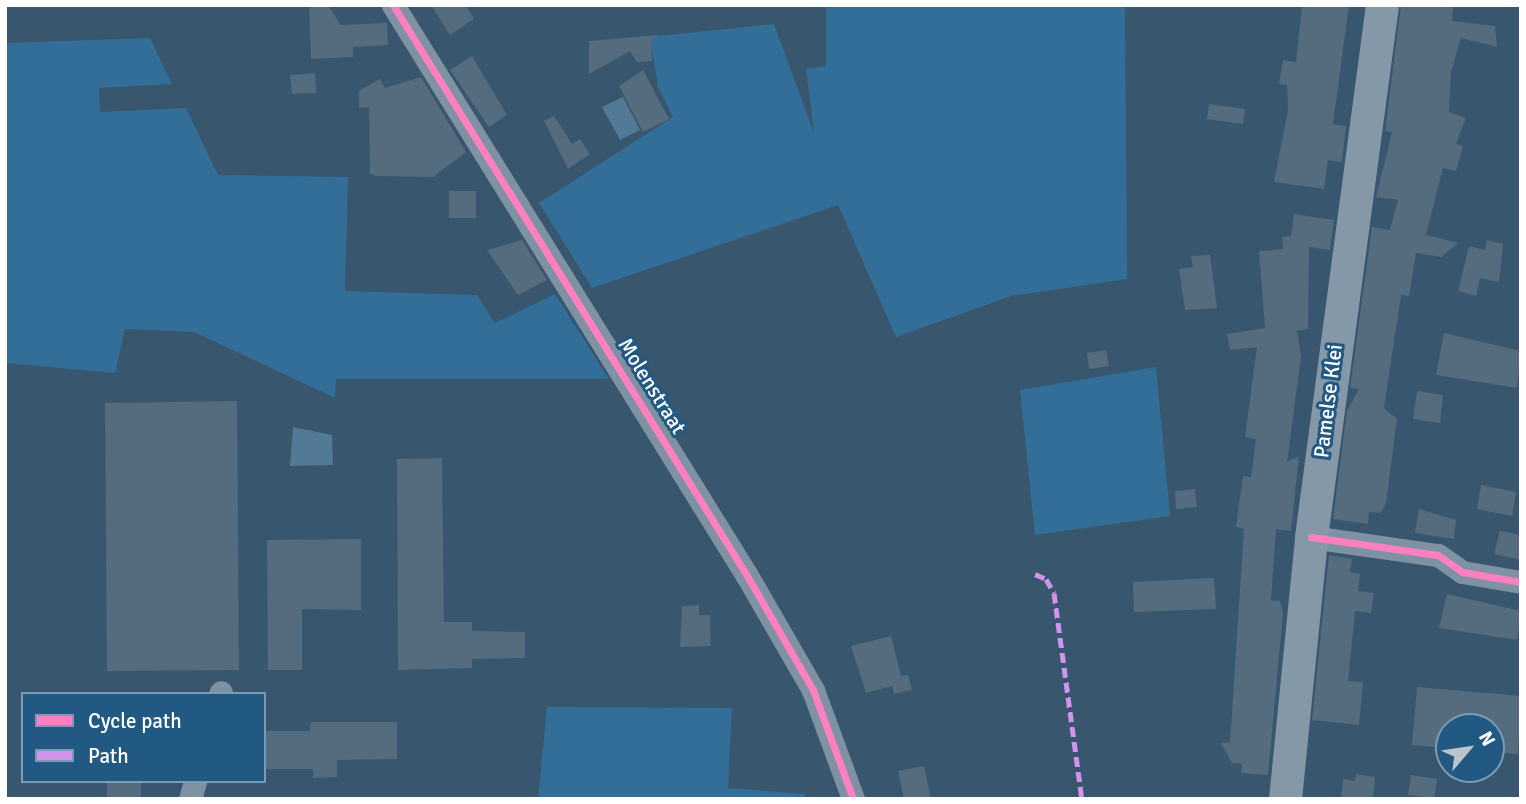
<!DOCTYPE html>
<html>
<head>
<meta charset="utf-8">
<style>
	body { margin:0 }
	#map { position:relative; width:1526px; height:804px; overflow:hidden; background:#38566d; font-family:Signika,sans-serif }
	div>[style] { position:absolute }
	.green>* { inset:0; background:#336e98 }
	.water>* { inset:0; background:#527996 }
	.building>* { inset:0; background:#546c7e }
	.minor>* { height:23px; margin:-11.5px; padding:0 11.5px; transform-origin:11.5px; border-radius:11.5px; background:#7e92a3 }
	.secondary>* { height:33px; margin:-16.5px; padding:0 16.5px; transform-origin:16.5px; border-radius:16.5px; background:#8498a8 }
	.quiet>* { height:5px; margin-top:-2.5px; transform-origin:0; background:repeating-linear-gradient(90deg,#d193ec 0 10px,transparent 0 15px) }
	.cycleway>* { height:7px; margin:-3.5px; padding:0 3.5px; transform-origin:3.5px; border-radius:3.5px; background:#ff80c0 }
	span { translate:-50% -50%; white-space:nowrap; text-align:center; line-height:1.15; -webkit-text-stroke:6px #225983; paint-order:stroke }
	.street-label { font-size:21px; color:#fff }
	.frame { position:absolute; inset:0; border:7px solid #fff; pointer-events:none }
	.legend { position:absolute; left:21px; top:692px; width:245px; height:91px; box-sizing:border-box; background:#225983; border:2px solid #7a9bb5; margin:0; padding:9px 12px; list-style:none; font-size:21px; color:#fff }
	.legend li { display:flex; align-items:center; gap:14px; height:35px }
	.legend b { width:35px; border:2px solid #7a9bb5 }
	.north { position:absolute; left:1435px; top:713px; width:70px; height:70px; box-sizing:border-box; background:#225983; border:2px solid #7a9bb5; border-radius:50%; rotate:61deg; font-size:19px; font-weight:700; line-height:28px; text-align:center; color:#fff }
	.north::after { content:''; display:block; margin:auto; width:24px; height:32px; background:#b9c4cc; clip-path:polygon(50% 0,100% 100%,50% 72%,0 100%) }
</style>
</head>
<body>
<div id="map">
	<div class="green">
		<i style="clip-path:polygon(826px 5px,1125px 5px,1127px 279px,1011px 296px,896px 337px,838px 205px,592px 288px,539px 203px,673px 117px,658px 87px,650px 37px,774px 24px,814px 133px,806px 69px,826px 66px)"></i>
		<i style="clip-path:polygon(150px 38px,172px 84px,99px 88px,100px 112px,186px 108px,218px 175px,348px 177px,345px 291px,477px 295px,495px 323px,555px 294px,609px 379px,336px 379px,335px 398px,194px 332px,125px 329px,115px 373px,5px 363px,5px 43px)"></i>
		<i style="clip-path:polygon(1156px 367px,1170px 516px,1035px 535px,1020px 390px)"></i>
		<i style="clip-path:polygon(547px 707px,732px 708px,728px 788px,805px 794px,805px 799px,538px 799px)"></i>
	</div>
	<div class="water">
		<i style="clip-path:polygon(623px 97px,640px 130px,620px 140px,602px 107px)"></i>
		<i style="clip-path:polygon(293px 427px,332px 435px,333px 465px,290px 466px)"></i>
	</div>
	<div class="building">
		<i style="clip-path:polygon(309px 5px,328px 5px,341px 25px,387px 23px,388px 45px,353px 47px,353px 57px,311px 59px)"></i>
		<i style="clip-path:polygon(431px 5px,466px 5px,474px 19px,450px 35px)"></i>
		<i style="clip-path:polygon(1302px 5px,1349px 5px,1333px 124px,1346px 126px,1342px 162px,1328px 160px,1324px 189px,1274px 182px,1288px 110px,1287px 85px,1279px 84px,1283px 60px,1296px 62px)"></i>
		<i style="clip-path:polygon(1401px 5px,1453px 5px,1452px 21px,1495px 26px,1497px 47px,1461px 38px,1451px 72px,1449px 112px,1466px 118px,1456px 144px,1463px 146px,1456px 171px,1443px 168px,1426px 235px,1458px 243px,1441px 257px,1416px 253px,1409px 296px,1401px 295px,1384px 408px,1397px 419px,1386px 503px,1381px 513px,1369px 512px,1368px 524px,1333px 519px,1347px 411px,1359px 389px,1350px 388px,1372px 227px,1390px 230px,1398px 200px,1376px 197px,1392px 132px,1385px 131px)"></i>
		<i style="clip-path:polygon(659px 35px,651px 40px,652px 61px,637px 62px,630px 51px,589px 74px,589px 41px)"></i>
		<i style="clip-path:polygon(472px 56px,507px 115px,489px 127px,450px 70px)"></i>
		<i style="clip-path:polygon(643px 70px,669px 119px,643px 132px,619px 86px)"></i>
		<i style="clip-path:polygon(315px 73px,316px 93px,292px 94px,290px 75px)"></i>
		<i style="clip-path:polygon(421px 77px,466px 152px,433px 177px,375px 176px,370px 173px,369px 107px,359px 108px,359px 91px,380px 79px,385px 88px)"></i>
		<i style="clip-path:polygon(1209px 104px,1245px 109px,1243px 124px,1207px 119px)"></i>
		<i style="clip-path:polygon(554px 116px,572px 144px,580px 139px,590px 154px,568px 169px,544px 121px)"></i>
		<i style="clip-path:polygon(449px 191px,476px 191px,476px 218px,449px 218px)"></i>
		<i style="clip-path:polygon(1294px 214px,1334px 220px,1330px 250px,1309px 247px,1308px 329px,1297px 331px,1301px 357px,1287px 462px,1299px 456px,1291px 531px,1276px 529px,1271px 600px,1280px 601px,1283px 614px,1268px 775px,1241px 773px,1242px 764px,1232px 763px,1221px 743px,1230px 743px,1244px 529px,1236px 527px,1243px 476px,1251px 477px,1256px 439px,1245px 437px,1257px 347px,1230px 350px,1227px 334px,1265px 328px,1259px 251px,1283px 249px,1282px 237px,1291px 236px)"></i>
		<i style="clip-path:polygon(522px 240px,547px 280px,518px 295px,487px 250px)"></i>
		<i style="clip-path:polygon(1487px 240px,1503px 244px,1499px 282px,1480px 278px,1476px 296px,1458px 291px,1469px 246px,1485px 250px)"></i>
		<i style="clip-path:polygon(1210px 255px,1217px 308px,1185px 310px,1179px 269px,1193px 267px,1191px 256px)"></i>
		<i style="clip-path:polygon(1444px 333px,1521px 351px,1517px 388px,1436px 375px)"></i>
		<i style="clip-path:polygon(1106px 350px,1109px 366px,1089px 369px,1087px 353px)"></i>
		<i style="clip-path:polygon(1417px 391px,1443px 395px,1440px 423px,1413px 419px)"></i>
		<i style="clip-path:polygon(237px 401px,239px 670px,107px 671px,105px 403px)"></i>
		<i style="clip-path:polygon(442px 458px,444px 622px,472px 622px,472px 631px,525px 632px,525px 658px,472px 659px,472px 668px,398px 670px,397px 459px)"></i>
		<i style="clip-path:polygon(1481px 485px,1516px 492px,1512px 516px,1477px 509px)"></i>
		<i style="clip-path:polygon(1195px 489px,1197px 507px,1176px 509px,1175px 491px)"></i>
		<i style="clip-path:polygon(1419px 509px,1456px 520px,1454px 539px,1415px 533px)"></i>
		<i style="clip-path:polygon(1500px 531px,1521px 535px,1521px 560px,1494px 554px)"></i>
		<i style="clip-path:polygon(361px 539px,361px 610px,302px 609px,302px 670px,268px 670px,267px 540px)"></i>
		<i style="clip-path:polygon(1329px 555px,1352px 559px,1350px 572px,1360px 574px,1358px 591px,1374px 593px,1371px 613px,1355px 611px,1348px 681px,1363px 682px,1359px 725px,1312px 720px)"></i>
		<i style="clip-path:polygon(1214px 578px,1216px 609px,1134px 612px,1133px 582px)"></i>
		<i style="clip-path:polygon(1447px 594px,1521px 611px,1517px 640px,1439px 628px)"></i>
		<i style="clip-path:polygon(699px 605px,699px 615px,710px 615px,711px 646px,680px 647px,682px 606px)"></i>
		<i style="clip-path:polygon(891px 636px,901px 676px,908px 675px,912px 690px,894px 694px,892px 686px,866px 693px,851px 646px)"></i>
		<i style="clip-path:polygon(1417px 687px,1521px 696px,1518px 754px,1491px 752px,1491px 727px,1449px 727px,1449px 748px,1412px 745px)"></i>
		<i style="clip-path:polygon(311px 722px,397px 722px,397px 759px,337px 760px,337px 777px,313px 778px,313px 769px,264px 769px,264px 731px,310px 731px)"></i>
		<i style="clip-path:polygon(924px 766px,931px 799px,904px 799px,898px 771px)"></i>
		<i style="clip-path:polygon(1356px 774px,1375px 777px,1373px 799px,1341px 799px,1343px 779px,1355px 781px)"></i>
		<i style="clip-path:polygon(1411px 775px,1437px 779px,1434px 798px,1408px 795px)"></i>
		<i style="clip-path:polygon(107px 781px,141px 781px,141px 799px,107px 799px)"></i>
	</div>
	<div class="minor">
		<i style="left:393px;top:5px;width:670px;rotate:58.19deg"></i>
		<i style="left:746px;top:574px;width:134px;rotate:60deg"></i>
		<i style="left:813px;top:690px;width:116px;rotate:69.8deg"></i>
		<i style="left:1311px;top:537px;width:128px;rotate:8.1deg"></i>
		<i style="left:1438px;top:555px;width:29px;rotate:35deg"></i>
		<i style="left:1462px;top:572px;width:60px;rotate:9.6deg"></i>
		<i style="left:220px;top:694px;width:2px;rotate:-63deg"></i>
		<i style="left:190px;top:799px;width:19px;rotate:-74deg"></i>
	</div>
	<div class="secondary">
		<i style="left:1285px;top:799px;width:263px;rotate:-84.3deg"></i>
		<i style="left:1311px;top:537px;width:537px;rotate:-82.4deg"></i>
	</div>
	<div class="quiet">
		<i style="left:1035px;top:574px;width:12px;rotate:24deg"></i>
		<i style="left:1046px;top:579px;width:16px;rotate:60deg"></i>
		<i style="left:1054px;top:593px;width:208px;rotate:82.3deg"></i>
	</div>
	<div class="cycleway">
		<i style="left:393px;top:5px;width:670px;rotate:58.19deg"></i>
		<i style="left:746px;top:574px;width:134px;rotate:60deg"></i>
		<i style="left:813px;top:690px;width:116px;rotate:69.8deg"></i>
		<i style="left:1311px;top:537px;width:128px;rotate:8.1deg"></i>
		<i style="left:1438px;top:555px;width:29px;rotate:35deg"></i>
		<i style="left:1462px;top:572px;width:60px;rotate:9.6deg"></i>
	</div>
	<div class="street-label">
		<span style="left:652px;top:386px;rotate:58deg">Molenstraat</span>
		<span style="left:1328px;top:401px;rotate:-83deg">Pamelse Klei</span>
	</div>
	<div class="frame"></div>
	<ul class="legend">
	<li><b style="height:9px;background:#ff80c0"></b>Cycle path</li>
	<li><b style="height:9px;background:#d193ec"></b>Path</li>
	</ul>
	<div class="north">N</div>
</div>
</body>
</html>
